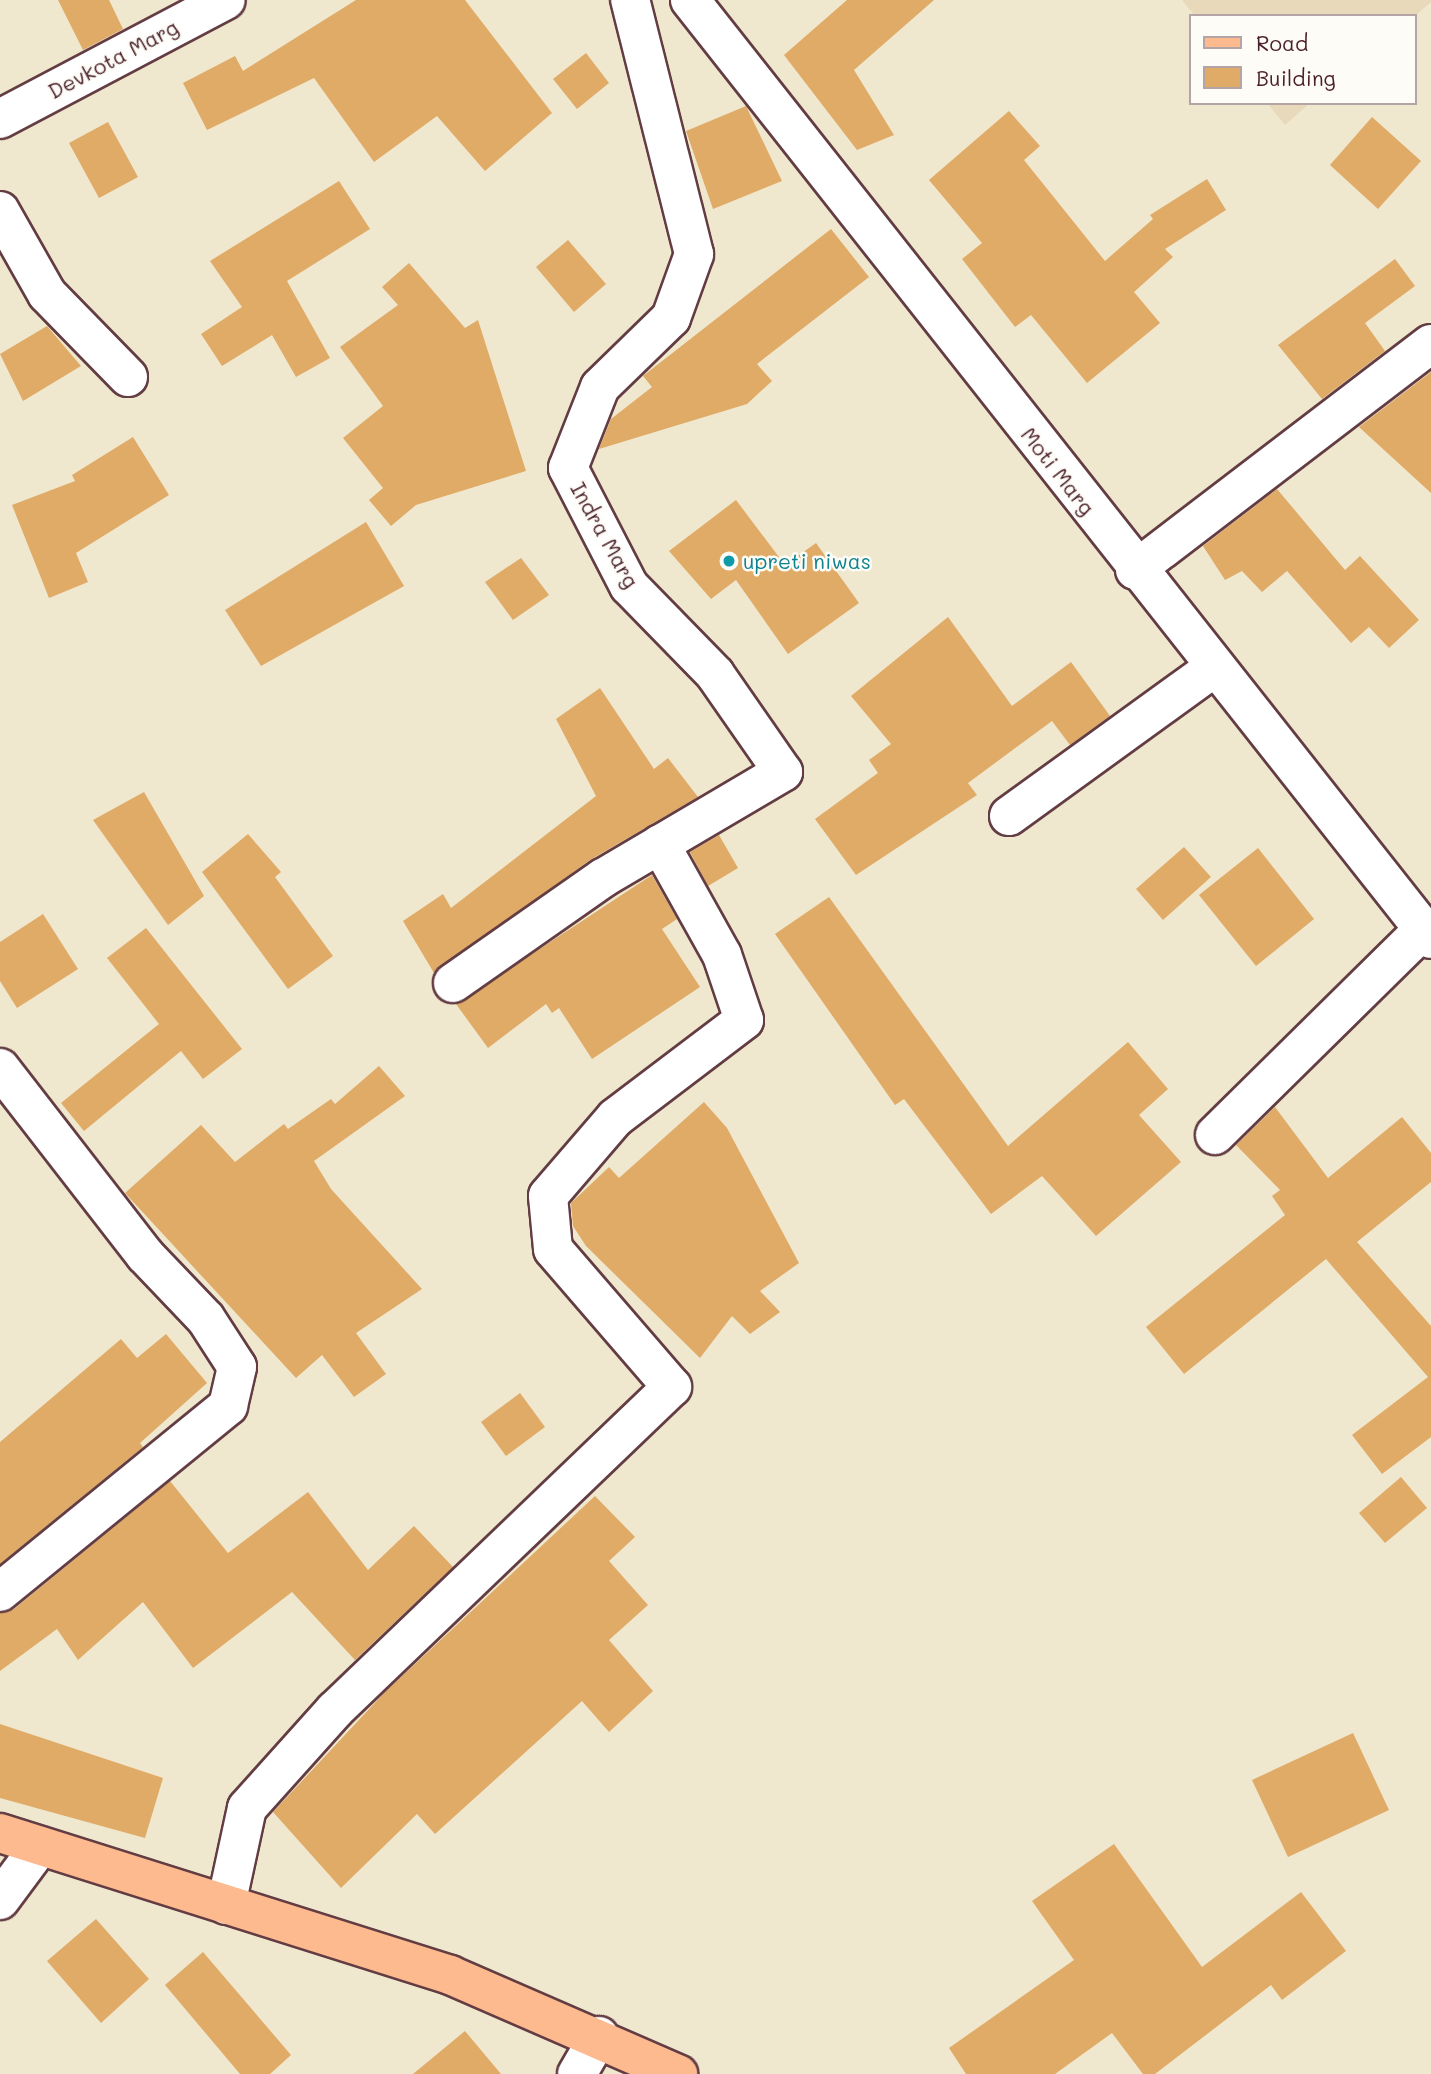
<!DOCTYPE html>
<html>
<head>
<meta charset="utf-8">
<style>
	body { margin:0 }
	#map { position:relative; width:1431px; height:2074px; overflow:hidden; background:#efe8ce; font-family:Mali,sans-serif }
	div>[style] { position:absolute }
	.built>* { inset:0; background:#e8d9ba }
	.building>* { inset:0; background:#e0aa67 }
	.roads { filter:drop-shadow(2px 0 #633d43) drop-shadow(-2px 0 #633d43) drop-shadow(0 2px #633d43) drop-shadow(0 -2px #633d43) }
	.minor>* { height:38px; margin:-19px; padding:0 19px; transform-origin:19px; border-radius:19px; background:#fff }
	.major>* { height:38px; margin:-19px; padding:0 19px; transform-origin:19px; border-radius:19px; background:#fcba8e }
	.dots>* { width:19px; height:19px; translate:-50% -50%; box-sizing:border-box; border:4px solid #fdfcf7; border-radius:50% }
	span { translate:-50% -50%; white-space:nowrap; text-align:center; line-height:1.15; -webkit-text-stroke:5px #fdfcf7; paint-order:stroke }
	.street-label { font-size:21px; color:#4a1f2b }
	.culture-label { font-size:21px; color:#0d838f }
	.left { translate:0 -50%; text-align:left }
	.legend { position:absolute; left:1189px; top:14px; width:228px; height:91px; box-sizing:border-box; background:#fdfcf7; border:2px solid #b5a4a5; margin:0; padding:9px 12px; list-style:none; font-size:21px; color:#4a1f2b }
	.legend li { display:flex; align-items:center; gap:14px; height:35px }
	.legend b { width:35px; border:2px solid #b5a4a5 }
</style>
</head>
<body>
<div id="map">
	<div class="built">
		<i style="clip-path:polygon(1182px 0,1431px 0,1431px 2px,1415px 16px,1195px 16px)"></i>
		<i style="clip-path:polygon(1267px 103px,1310px 103px,1285px 125px)"></i>
	</div>
	<div class="building">
		<i style="clip-path:polygon(58px 0,109px 0,123px 29px,83px 50px)"></i>
		<i style="clip-path:polygon(356px 0,465px 0,552px 113px,485px 171px,437px 116px,374px 162px,314px 78px,207px 130px,183px 83px,235px 56px,243px 71px)"></i>
		<i style="clip-path:polygon(847px 0,934px 0,854px 70px,894px 135px,857px 150px,784px 55px)"></i>
		<i style="clip-path:polygon(586px 53px,609px 83px,577px 109px,553px 79px)"></i>
		<i style="clip-path:polygon(746px 106px,782px 181px,713px 209px,686px 131px)"></i>
		<i style="clip-path:polygon(1009px 111px,1040px 146px,1024px 160px,1105px 261px,1153px 219px,1150px 215px,1207px 179px,1226px 210px,1165px 249px,1173px 257px,1134px 292px,1160px 323px,1087px 383px,1031px 315px,1015px 327px,962px 259px,982px 243px,929px 180px)"></i>
		<i style="clip-path:polygon(1372px 117px,1421px 161px,1378px 209px,1330px 165px)"></i>
		<i style="clip-path:polygon(108px 122px,138px 177px,99px 198px,69px 143px)"></i>
		<i style="clip-path:polygon(339px 181px,370px 229px,287px 281px,330px 358px,296px 377px,272px 335px,222px 366px,201px 334px,242px 307px,210px 261px)"></i>
		<i style="clip-path:polygon(831px 229px,869px 277px,757px 364px,772px 381px,747px 404px,599px 449px,611px 419px,652px 387px,643px 376px)"></i>
		<i style="clip-path:polygon(568px 240px,606px 284px,574px 312px,536px 267px)"></i>
		<i style="clip-path:polygon(1395px 259px,1415px 286px,1365px 323px,1385px 351px,1322px 399px,1278px 345px)"></i>
		<i style="clip-path:polygon(409px 263px,465px 328px,478px 320px,526px 471px,416px 505px,391px 526px,369px 500px,383px 488px,343px 438px,383px 406px,340px 347px,398px 305px,382px 287px)"></i>
		<i style="clip-path:polygon(47px 326px,81px 366px,23px 401px,0 354px)"></i>
		<i style="clip-path:polygon(1431px 372px,1431px 493px,1359px 427px)"></i>
		<i style="clip-path:polygon(133px 437px,169px 495px,76px 553px,88px 582px,49px 598px,12px 505px,75px 481px,72px 475px)"></i>
		<i style="clip-path:polygon(1277px 489px,1345px 570px,1360px 556px,1419px 620px,1389px 648px,1369px 627px,1351px 643px,1287px 571px,1262px 592px,1242px 571px,1225px 580px,1203px 546px)"></i>
		<i style="clip-path:polygon(736px 500px,785px 565px,816px 543px,859px 603px,788px 654px,736px 580px,711px 599px,669px 551px)"></i>
		<i style="clip-path:polygon(366px 522px,404px 586px,261px 666px,225px 610px)"></i>
		<i style="clip-path:polygon(521px 558px,549px 595px,513px 620px,485px 582px)"></i>
		<i style="clip-path:polygon(948px 617px,1012px 706px,1071px 662px,1110px 716px,1070px 745px,1052px 721px,968px 783px,977px 795px,856px 875px,815px 819px,878px 773px,869px 760px,891px 744px,851px 696px)"></i>
		<i style="clip-path:polygon(600px 688px,654px 769px,668px 758px,698px 797px,590px 860px,434px 973px,403px 921px,443px 894px,451px 908px,596px 796px,556px 719px)"></i>
		<i style="clip-path:polygon(144px 792px,204px 896px,168px 925px,93px 820px)"></i>
		<i style="clip-path:polygon(248px 834px,281px 872px,275px 877px,333px 956px,288px 989px,202px 872px)"></i>
		<i style="clip-path:polygon(719px 835px,738px 868px,708px 886px,690px 852px)"></i>
		<i style="clip-path:polygon(1184px 847px,1211px 877px,1163px 920px,1136px 889px)"></i>
		<i style="clip-path:polygon(1258px 848px,1314px 919px,1256px 966px,1199px 895px)"></i>
		<i style="clip-path:polygon(652px 875px,677px 919px,662px 929px,700px 987px,592px 1059px,559px 1008px,552px 1013px,546px 1004px,488px 1048px,456px 1004px)"></i>
		<i style="clip-path:polygon(829px 897px,1008px 1146px,1128px 1042px,1168px 1089px,1139px 1115px,1181px 1162px,1096px 1236px,1042px 1176px,991px 1214px,904px 1099px,895px 1105px,775px 934px)"></i>
		<i style="clip-path:polygon(43px 914px,78px 969px,17px 1008px,0 981px,0 942px)"></i>
		<i style="clip-path:polygon(146px 928px,242px 1049px,203px 1079px,181px 1051px,84px 1131px,61px 1103px,159px 1024px,107px 958px)"></i>
		<i style="clip-path:polygon(379px 1066px,405px 1096px,314px 1161px,331px 1189px,422px 1289px,356px 1333px,386px 1374px,354px 1397px,322px 1355px,296px 1378px,125px 1193px,201px 1125px,235px 1162px,284px 1124px,288px 1129px,331px 1099px,335px 1104px)"></i>
		<i style="clip-path:polygon(704px 1102px,727px 1128px,799px 1263px,760px 1291px,780px 1312px,750px 1334px,732px 1316px,700px 1358px,586px 1246px,573px 1226px,571px 1203px,609px 1167px,619px 1178px)"></i>
		<i style="clip-path:polygon(1275px 1107px,1328px 1178px,1402px 1117px,1431px 1153px,1431px 1182px,1357px 1242px,1431px 1326px,1431px 1437px,1382px 1474px,1352px 1435px,1428px 1377px,1326px 1259px,1184px 1374px,1146px 1327px,1285px 1215px,1272px 1196px,1280px 1190px,1236px 1145px)"></i>
		<i style="clip-path:polygon(166px 1334px,207px 1383px,140px 1443px,143px 1447px,0 1564px,0 1442px,121px 1339px,137px 1358px)"></i>
		<i style="clip-path:polygon(520px 1393px,545px 1427px,506px 1456px,481px 1422px)"></i>
		<i style="clip-path:polygon(1401px 1477px,1427px 1508px,1385px 1543px,1359px 1513px)"></i>
		<i style="clip-path:polygon(170px 1481px,228px 1553px,308px 1492px,368px 1570px,414px 1526px,453px 1567px,355px 1660px,292px 1592px,193px 1668px,143px 1602px,78px 1660px,57px 1629px,0 1671px,0 1613px,14px 1609px)"></i>
		<i style="clip-path:polygon(595px 1496px,635px 1537px,609px 1561px,648px 1605px,609px 1640px,653px 1691px,609px 1732px,582px 1701px,435px 1834px,417px 1814px,341px 1888px,273px 1812px,385px 1692px)"></i>
		<i style="clip-path:polygon(0 1724px,163px 1778px,145px 1838px,0 1798px)"></i>
		<i style="clip-path:polygon(1353px 1733px,1389px 1810px,1288px 1857px,1252px 1780px)"></i>
		<i style="clip-path:polygon(1114px 1844px,1202px 1967px,1301px 1892px,1346px 1951px,1282px 2000px,1271px 1985px,1155px 2074px,1143px 2074px,1112px 2033px,1055px 2074px,966px 2074px,949px 2048px,1074px 1960px,1032px 1901px)"></i>
		<i style="clip-path:polygon(96px 1919px,149px 1979px,101px 2023px,47px 1961px)"></i>
		<i style="clip-path:polygon(203px 1952px,291px 2055px,270px 2074px,240px 2074px,165px 1985px)"></i>
		<i style="clip-path:polygon(465px 2031px,501px 2074px,413px 2074px)"></i>
	</div>
	<div class="roads">
		<div class="minor">
			<i style="left:690px;top:0;width:1196px;rotate:51.72deg"></i>
			<i style="left:0;top:119px;width:255px;rotate:-27.8deg"></i>
			<i style="left:0;top:211px;width:95px;rotate:60.5deg"></i>
			<i style="left:47px;top:294px;width:116px;rotate:45.7deg"></i>
			<i style="left:1135px;top:570px;width:372px;rotate:-37.4deg"></i>
			<i style="left:1009px;top:816px;width:251px;rotate:-35.9deg"></i>
			<i style="left:453px;top:983px;width:183px;rotate:-35deg"></i>
			<i style="left:603px;top:878px;width:209px;rotate:-30.5deg"></i>
			<i style="left:783px;top:772px;width:119px;rotate:-124.8deg"></i>
			<i style="left:715px;top:674px;width:123px;rotate:-134.3deg"></i>
			<i style="left:629px;top:586px;width:133px;rotate:-117.3deg"></i>
			<i style="left:568px;top:468px;width:87px;rotate:-68.4deg"></i>
			<i style="left:600px;top:387px;width:99px;rotate:-44.2deg"></i>
			<i style="left:671px;top:318px;width:68px;rotate:-70.2deg"></i>
			<i style="left:694px;top:254px;width:262px;rotate:-104.1deg"></i>
			<i style="left:0;top:1068px;width:237px;rotate:52.2deg"></i>
			<i style="left:145px;top:1255px;width:88px;rotate:46.4deg"></i>
			<i style="left:206px;top:1319px;width:57px;rotate:57.1deg"></i>
			<i style="left:237px;top:1367px;width:40px;rotate:103deg"></i>
			<i style="left:228px;top:1406px;width:294px;rotate:140.8deg"></i>
			<i style="left:1215px;top:1135px;width:292px;rotate:-44.6deg"></i>
			<i style="left:0;top:1900px;width:67px;rotate:-53.5deg"></i>
			<i style="left:226px;top:1905px;width:99px;rotate:-77.8deg"></i>
			<i style="left:247px;top:1808px;width:132px;rotate:-48.1deg"></i>
			<i style="left:335px;top:1710px;width:467px;rotate:-43.8deg"></i>
			<i style="left:672px;top:1387px;width:182px;rotate:-130.8deg"></i>
			<i style="left:553px;top:1249px;width:53px;rotate:-95.4deg"></i>
			<i style="left:548px;top:1196px;width:103px;rotate:-49.3deg"></i>
			<i style="left:615px;top:1118px;width:162px;rotate:-37.2deg"></i>
			<i style="left:744px;top:1020px;width:69px;rotate:-108.7deg"></i>
			<i style="left:722px;top:955px;width:127px;rotate:-119.2deg"></i>
			<i style="left:577px;top:2074px;width:44px;rotate:-59.9deg"></i>
		</div>
		<div class="major">
			<i style="left:0;top:1833px;width:472px;rotate:17.5deg"></i>
			<i style="left:450px;top:1975px;width:249px;rotate:23.5deg"></i>
		</div>
	</div>
	<div class="dots">
		<i style="left:729px;top:561px;background:#0f9aa8"></i>
	</div>
	<div class="street-label">
		<span style="left:113px;top:59px;rotate:-28deg">Devkota Marg</span>
		<span style="left:1058px;top:471px;rotate:52deg">Moti Marg</span>
		<span style="left:605px;top:535px;rotate:61deg">Indra Marg</span>
	</div>
	<div class="culture-label">
		<span class="left" style="left:743px;top:561px">upreti niwas</span>
	</div>
	<ul class="legend">
	<li><b style="height:9px;background:#fcba8e"></b>Road</li>
	<li><b style="height:19px;background:#e0aa67"></b>Building</li>
	</ul>
</div>
</body>
</html>
